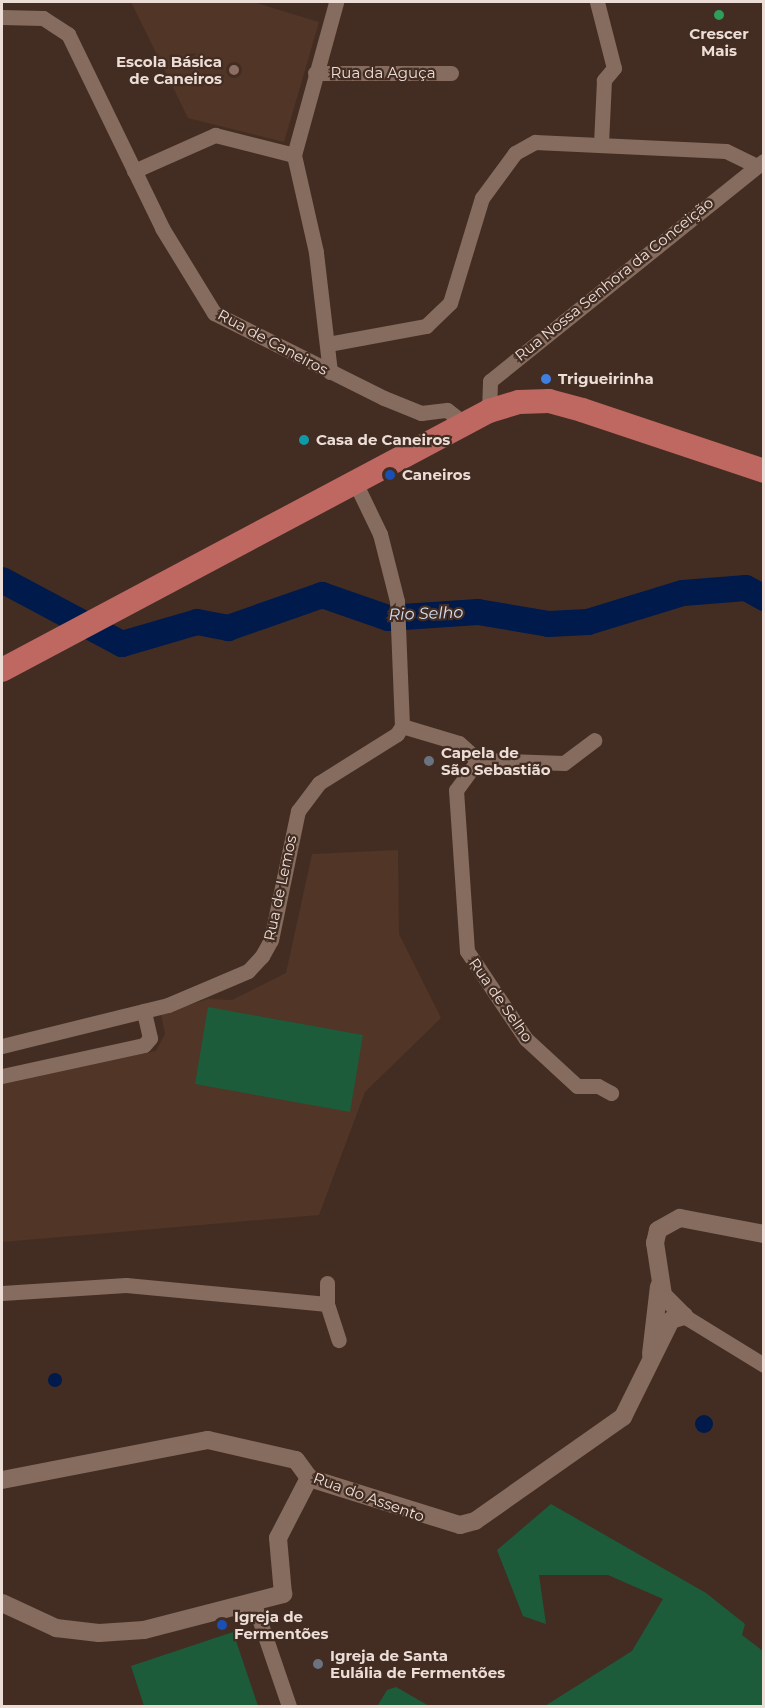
<!DOCTYPE html>
<html>
<head>
<meta charset="utf-8">
<style>
	body { margin:0 }
	#map { position:relative; width:765px; height:1708px; overflow:hidden; background:#432d22; font-family:Montserrat,sans-serif }
	div>[style] { position:absolute }
	.built>* { inset:0; background:#513526 }
	.green>* { inset:0; background:#1c5c3a }
	.water>* { inset:0; background:#001a4b }
	.round { border-radius:50% }
	.river>* { height:26px; margin:-13px; padding:0 13px; transform-origin:13px; border-radius:13px; background:#001a4b }
	.minor>* { height:15px; margin:-7.5px; padding:0 7.5px; transform-origin:7.5px; border-radius:7.5px; background:#856c5f }
	.tertiary>* { height:18px; margin:-9px; padding:0 9px; transform-origin:9px; border-radius:9px; background:#856c5f }
	.primary>* { height:24px; margin:-12px; padding:0 12px; transform-origin:12px; border-radius:12px; background:#be6861 }
	.dots>* { width:16px; height:16px; translate:-50% -50%; box-sizing:border-box; border:3px solid #432d22; border-radius:50% }
	span { translate:-50% -50%; white-space:nowrap; text-align:center; line-height:1.15; -webkit-text-stroke:4.5px #432d22; paint-order:stroke }
	.poi-label { font-size:15px; color:#ecded7; font-weight:700 }
	.right { translate:-100% -50%; text-align:right }
	.left { translate:0 -50%; text-align:left }
	.street-label { font-size:15px; color:#ecded7 }
	.water-label { font-size:16px; color:#d5e1f5; font-style:italic }
	.frame { position:absolute; inset:0; border:3px solid #ecded7; pointer-events:none }
</style>
</head>
<body>
<div id="map">
	<div class="built">
		<i style="clip-path:polygon(131px 2px,253px 2px,319px 22px,284px 142px,188px 118px)"></i>
		<i style="clip-path:polygon(398px 850px,399px 934px,441px 1018px,365px 1092px,319px 1215px,2px 1242px,2px 1082px,156px 1051px,165px 1034px,161px 1014px,208px 999px,232px 1000px,286px 973px,312px 854px)"></i>
	</div>
	<div class="green">
		<i style="clip-path:polygon(208px 1007px,363px 1035px,350px 1112px,195px 1084px)"></i>
		<i style="clip-path:polygon(551px 1504px,706px 1593px,745px 1624px,742px 1635px,763px 1651px,763px 1706px,545px 1706px,632px 1651px,663px 1599px,608px 1575px,539px 1575px,546px 1624px,523px 1616px,497px 1550px)"></i>
		<i style="clip-path:polygon(233px 1632px,258px 1706px,144px 1706px,131px 1666px)"></i>
		<i style="clip-path:polygon(396px 1687px,429px 1706px,378px 1705px,387px 1690px)"></i>
	</div>
	<div class="water">
		<i class="round" style="left:48px;top:1373px;width:14px;height:14px"></i>
		<i class="round" style="left:695px;top:1415px;width:18px;height:18px"></i>
	</div>
	<div class="river">
		<i style="left:2px;top:580px;width:136px;rotate:28.1deg"></i>
		<i style="left:122px;top:644px;width:78px;rotate:-16.3deg"></i>
		<i style="left:197px;top:622px;width:32px;rotate:11deg"></i>
		<i style="left:228px;top:628px;width:100px;rotate:-19.3deg"></i>
		<i style="left:322px;top:595px;width:70px;rotate:19.2deg"></i>
		<i style="left:388px;top:618px;width:90px;rotate:-3.8deg"></i>
		<i style="left:478px;top:612px;width:72px;rotate:9.6deg"></i>
		<i style="left:549px;top:624px;width:39px;rotate:-3deg"></i>
		<i style="left:588px;top:622px;width:99px;rotate:-17deg"></i>
		<i style="left:683px;top:593px;width:63px;rotate:-4.5deg"></i>
		<i style="left:746px;top:588px;width:21px;rotate:29deg"></i>
	</div>
	<div class="minor">
		<i style="left:597px;top:2px;width:68px;rotate:75.6deg"></i>
		<i style="left:614px;top:68px;width:16px;rotate:130deg"></i>
		<i style="left:604px;top:80px;width:63px;rotate:92.7deg"></i>
		<i style="left:2px;top:17px;width:41px;rotate:1.4deg"></i>
		<i style="left:43px;top:18px;width:30px;rotate:33deg"></i>
		<i style="left:68px;top:34px;width:216px;rotate:64.1deg"></i>
		<i style="left:162px;top:228px;width:100px;rotate:58.5deg"></i>
		<i style="left:214px;top:313px;width:190px;rotate:26.6deg"></i>
		<i style="left:384px;top:398px;width:40px;rotate:22deg"></i>
		<i style="left:421px;top:413px;width:26px;rotate:-7deg"></i>
		<i style="left:447px;top:410px;width:23px;rotate:38deg"></i>
		<i style="left:315px;top:73px;width:136px"></i>
		<i style="left:134px;top:171px;width:89px;rotate:-24deg"></i>
		<i style="left:215px;top:135px;width:81px;rotate:14.2deg"></i>
		<i style="left:328px;top:344px;width:100px;rotate:-10.4deg"></i>
		<i style="left:426px;top:326px;width:33px;rotate:-44deg"></i>
		<i style="left:450px;top:303px;width:110px;rotate:-73.1deg"></i>
		<i style="left:482px;top:198px;width:56px;rotate:-53.7deg"></i>
		<i style="left:515px;top:153px;width:23px;rotate:-29deg"></i>
		<i style="left:535px;top:142px;width:191px;rotate:2.7deg"></i>
		<i style="left:726px;top:151px;width:32px;rotate:26deg"></i>
		<i style="left:330px;top:372px;width:121px;rotate:-96.7deg"></i>
		<i style="left:316px;top:252px;width:99px;rotate:-102.8deg"></i>
		<i style="left:294px;top:155px;width:159px;rotate:-74.6deg"></i>
		<i style="left:489px;top:411px;width:30px;rotate:-88deg"></i>
		<i style="left:490px;top:381px;width:351px;rotate:-38.8deg"></i>
		<i style="left:402px;top:726px;width:59px;rotate:16.6deg"></i>
		<i style="left:459px;top:743px;width:25px;rotate:42deg"></i>
		<i style="left:478px;top:760px;width:37px;rotate:126deg"></i>
		<i style="left:456px;top:790px;width:161px;rotate:86.1deg"></i>
		<i style="left:467px;top:951px;width:106px;rotate:56.2deg"></i>
		<i style="left:526px;top:1039px;width:69px;rotate:42.7deg"></i>
		<i style="left:577px;top:1086px;width:21px"></i>
		<i style="left:598px;top:1086px;width:15px;rotate:28deg"></i>
		<i style="left:478px;top:760px;width:86px;rotate:2deg"></i>
		<i style="left:564px;top:763px;width:38px;rotate:-37deg"></i>
		<i style="left:2px;top:1046px;width:171px;rotate:-13.9deg"></i>
		<i style="left:168px;top:1005px;width:87px;rotate:-23deg"></i>
		<i style="left:248px;top:971px;width:21px;rotate:-47deg"></i>
		<i style="left:262px;top:956px;width:18px;rotate:-61deg"></i>
		<i style="left:271px;top:940px;width:132px;rotate:-78.2deg"></i>
		<i style="left:298px;top:811px;width:35px;rotate:-53deg"></i>
		<i style="left:319px;top:783px;width:92px;rotate:-32.1deg"></i>
		<i style="left:397px;top:734px;width:9px;rotate:-58deg"></i>
		<i style="left:402px;top:726px;width:125px;rotate:-92.3deg"></i>
		<i style="left:397px;top:601px;width:69px;rotate:-104.2deg"></i>
		<i style="left:380px;top:534px;width:58px;rotate:-115.7deg"></i>
		<i style="left:2px;top:1076px;width:145px;rotate:-12.3deg"></i>
		<i style="left:144px;top:1045px;width:9px;rotate:-49deg"></i>
		<i style="left:150px;top:1038px;width:28px;rotate:-103deg"></i>
		<i style="left:2px;top:1293px;width:124px;rotate:-3.7deg"></i>
		<i style="left:126px;top:1285px;width:202px;rotate:5.4deg"></i>
		<i style="left:327px;top:1304px;width:21px;rotate:-90deg"></i>
		<i style="left:327px;top:1304px;width:38px;rotate:72deg"></i>
		<i style="left:684px;top:1316px;width:94px;rotate:31.5deg"></i>
		<i style="left:253px;top:1601px;width:111px;rotate:71.1deg"></i>
	</div>
	<div class="tertiary">
		<i style="left:684px;top:1316px;width:30px;rotate:-135deg"></i>
		<i style="left:663px;top:1295px;width:53px;rotate:-98.7deg"></i>
		<i style="left:655px;top:1243px;width:13px;rotate:-77deg"></i>
		<i style="left:658px;top:1230px;width:25px;rotate:-29deg"></i>
		<i style="left:680px;top:1218px;width:86px;rotate:10.8deg"></i>
		<i style="left:651px;top:1354px;width:68px;rotate:-83.3deg"></i>
		<i style="left:2px;top:1480px;width:210px;rotate:-11deg"></i>
		<i style="left:208px;top:1440px;width:90px;rotate:12.8deg"></i>
		<i style="left:296px;top:1460px;width:22px;rotate:54deg"></i>
		<i style="left:309px;top:1478px;width:158px;rotate:17.3deg"></i>
		<i style="left:460px;top:1525px;width:16px;rotate:-15deg"></i>
		<i style="left:475px;top:1521px;width:181px;rotate:-35.1deg"></i>
		<i style="left:623px;top:1417px;width:108px;rotate:-63.7deg"></i>
		<i style="left:671px;top:1320px;width:14px;rotate:-17deg"></i>
		<i style="left:2px;top:1603px;width:60px;rotate:24.8deg"></i>
		<i style="left:56px;top:1628px;width:43px;rotate:6.6deg"></i>
		<i style="left:99px;top:1633px;width:45px;rotate:-3.8deg"></i>
		<i style="left:144px;top:1630px;width:144px;rotate:-14.5deg"></i>
		<i style="left:283px;top:1594px;width:56px;rotate:-95.1deg"></i>
		<i style="left:278px;top:1538px;width:68px;rotate:-62.7deg"></i>
	</div>
	<div class="primary">
		<i style="left:2px;top:670px;width:552px;rotate:-28.01deg"></i>
		<i style="left:489px;top:411px;width:31px;rotate:-17deg"></i>
		<i style="left:519px;top:402px;width:30px;rotate:-2deg"></i>
		<i style="left:549px;top:401px;width:34px;rotate:15deg"></i>
		<i style="left:582px;top:410px;width:192px;rotate:18.5deg"></i>
	</div>
	<div class="dots">
		<i style="left:719px;top:15px;background:#2e9e5b"></i>
		<i style="left:234px;top:70px;background:#8d6e63"></i>
		<i style="left:546px;top:379px;background:#3f7fe0"></i>
		<i style="left:304px;top:440px;background:#0f9aa8"></i>
		<i style="left:390px;top:475px;background:#1a4fb4"></i>
		<i style="left:429px;top:761px;background:#6b7280"></i>
		<i style="left:222px;top:1625px;background:#1a4fb4"></i>
		<i style="left:318px;top:1664px;background:#6b7280"></i>
	</div>
	<div class="poi-label">
		<span style="left:719px;top:42px">Crescer<br>Mais</span>
		<span class="right" style="left:222px;top:70px">Escola Básica<br>de Caneiros</span>
		<span class="left" style="left:558px;top:379px">Trigueirinha</span>
		<span class="left" style="left:316px;top:440px">Casa de Caneiros</span>
		<span class="left" style="left:402px;top:475px">Caneiros</span>
		<span class="left" style="left:441px;top:761px">Capela de<br>São Sebastião</span>
		<span class="left" style="left:234px;top:1625px">Igreja de<br>Fermentões</span>
		<span class="left" style="left:330px;top:1664px">Igreja de Santa<br>Eulália de Fermentões</span>
	</div>
	<div class="street-label">
		<span style="left:383px;top:73px">Rua da Aguça</span>
		<span style="left:614px;top:279px;rotate:-39deg">Rua Nossa Senhora da Conceição</span>
		<span style="left:273px;top:342px;rotate:28deg">Rua de Caneiros</span>
		<span style="left:280px;top:888px;rotate:-78deg">Rua de Lemos</span>
		<span style="left:501px;top:1000px;rotate:55deg">Rua de Selho</span>
		<span style="left:369px;top:1497px;rotate:20deg">Rua do Assento</span>
	</div>
	<div class="water-label">
		<span style="left:426px;top:614px;rotate:-2deg">Rio Selho</span>
	</div>
	<div class="frame"></div>
</div>
</body>
</html>
